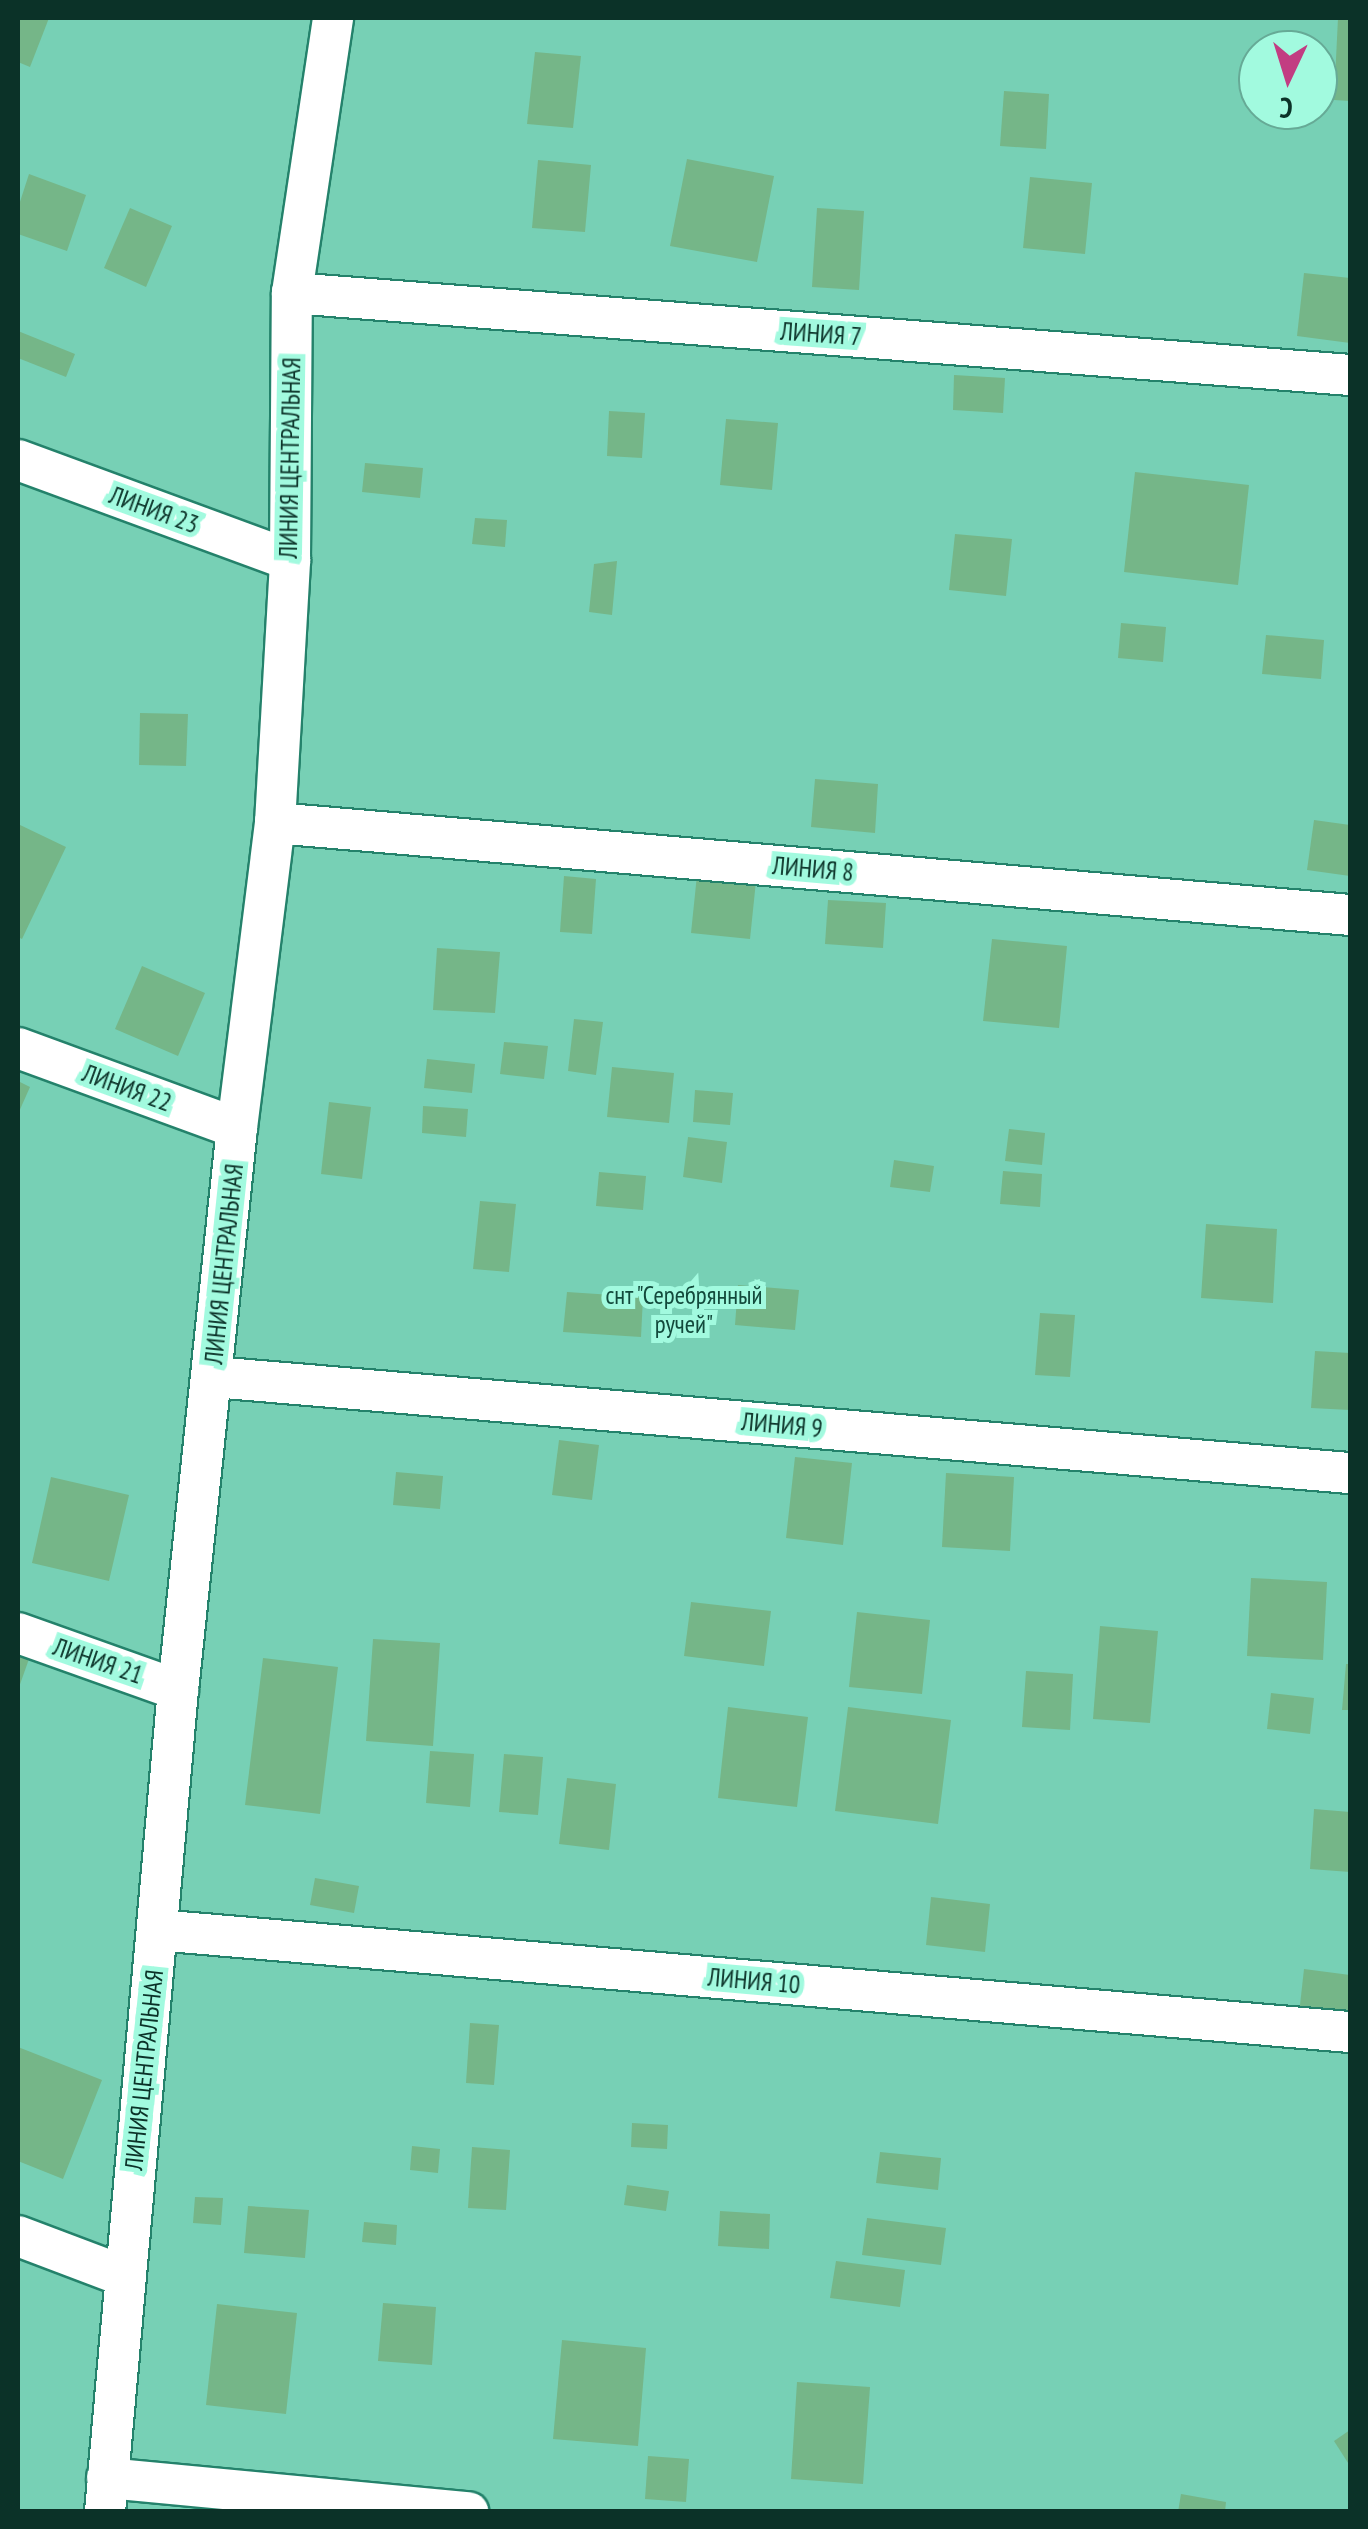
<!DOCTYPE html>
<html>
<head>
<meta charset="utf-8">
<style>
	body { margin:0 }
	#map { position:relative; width:1368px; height:2529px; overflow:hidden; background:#94edd2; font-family:"PT Sans Narrow",sans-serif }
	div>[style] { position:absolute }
	.green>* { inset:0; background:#77d0b5 }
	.building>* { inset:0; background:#75b688 }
	.roads { filter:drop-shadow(2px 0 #24826b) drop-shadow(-2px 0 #24826b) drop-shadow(0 2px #24826b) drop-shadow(0 -2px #24826b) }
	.minor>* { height:40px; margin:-20px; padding:0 20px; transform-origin:20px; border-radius:20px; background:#fff }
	span { translate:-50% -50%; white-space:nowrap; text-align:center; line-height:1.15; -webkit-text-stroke:10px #a2fadf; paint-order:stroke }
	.street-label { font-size:25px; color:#0b3228 }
	.park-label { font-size:25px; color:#12493b }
	.frame { position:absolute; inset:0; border:20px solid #0b3228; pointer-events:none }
	.north { position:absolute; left:1238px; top:30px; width:100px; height:100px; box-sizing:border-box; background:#a2fadf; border:2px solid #66aa96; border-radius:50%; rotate:184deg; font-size:28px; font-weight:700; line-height:40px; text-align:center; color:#0b3228 }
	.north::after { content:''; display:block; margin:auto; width:35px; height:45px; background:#c23d82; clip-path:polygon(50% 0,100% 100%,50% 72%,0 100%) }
</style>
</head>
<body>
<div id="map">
	<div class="green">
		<i style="clip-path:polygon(evenodd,18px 18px,1350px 18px,1350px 2511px,18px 2511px,18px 18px,1258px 50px,1318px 50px,1318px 110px,1258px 110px,1258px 50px)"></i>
	</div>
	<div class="building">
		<i style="clip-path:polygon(18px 18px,49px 18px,30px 67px,18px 62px)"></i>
		<i style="clip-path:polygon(1338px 18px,1350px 18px,1350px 101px,1334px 100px)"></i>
		<i style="clip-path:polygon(535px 52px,581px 56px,573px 128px,527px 124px)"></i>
		<i style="clip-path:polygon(1004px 91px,1049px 94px,1046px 149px,1000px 146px)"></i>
		<i style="clip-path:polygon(687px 159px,774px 176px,757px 262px,670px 246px)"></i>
		<i style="clip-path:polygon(538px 160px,591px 165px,585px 232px,532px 228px)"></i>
		<i style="clip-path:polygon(29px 174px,86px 195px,67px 251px,18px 234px,18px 208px)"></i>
		<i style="clip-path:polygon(1030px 177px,1092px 183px,1085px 254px,1023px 248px)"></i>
		<i style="clip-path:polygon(130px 208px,172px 226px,146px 287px,104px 268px)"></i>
		<i style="clip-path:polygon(817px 208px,864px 211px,859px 290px,812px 287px)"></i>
		<i style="clip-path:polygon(1304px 273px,1350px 278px,1350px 343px,1297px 336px)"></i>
		<i style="clip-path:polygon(18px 331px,75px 354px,66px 377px,18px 358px)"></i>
		<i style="clip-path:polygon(954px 375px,1005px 378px,1003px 413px,953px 410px)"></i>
		<i style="clip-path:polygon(609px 411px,645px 413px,642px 458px,607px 456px)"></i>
		<i style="clip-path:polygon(726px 419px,778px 423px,772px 490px,720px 485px)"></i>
		<i style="clip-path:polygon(365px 463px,423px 468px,420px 498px,362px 492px)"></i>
		<i style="clip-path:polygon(1135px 472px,1249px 485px,1238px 585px,1124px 572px)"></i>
		<i style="clip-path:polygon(475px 518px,507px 520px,505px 547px,472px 544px)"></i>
		<i style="clip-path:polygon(955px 534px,1012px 539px,1006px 596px,949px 590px)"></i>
		<i style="clip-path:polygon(617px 561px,612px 615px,589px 612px,594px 564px)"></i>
		<i style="clip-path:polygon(1121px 623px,1166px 627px,1163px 662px,1118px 658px)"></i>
		<i style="clip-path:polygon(1266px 635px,1324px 640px,1321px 679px,1262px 674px)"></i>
		<i style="clip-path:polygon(140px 713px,188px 714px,186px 766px,139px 765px)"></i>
		<i style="clip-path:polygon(815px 779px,878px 784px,875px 833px,811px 827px)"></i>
		<i style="clip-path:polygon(1314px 820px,1350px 825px,1350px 876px,1307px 870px)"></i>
		<i style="clip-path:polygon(18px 824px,66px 847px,22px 939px,18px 937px)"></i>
		<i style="clip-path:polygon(697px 875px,756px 881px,750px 939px,691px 933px)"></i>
		<i style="clip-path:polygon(564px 876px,596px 879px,592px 934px,560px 932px)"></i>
		<i style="clip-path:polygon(828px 900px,886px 903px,883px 948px,825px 944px)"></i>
		<i style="clip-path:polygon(992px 939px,1067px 946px,1059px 1028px,983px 1021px)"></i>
		<i style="clip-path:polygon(437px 948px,500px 952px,495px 1013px,433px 1010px)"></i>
		<i style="clip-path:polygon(142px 966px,205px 993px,178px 1056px,115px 1029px)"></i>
		<i style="clip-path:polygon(574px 1019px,603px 1022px,596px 1075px,568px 1071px)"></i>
		<i style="clip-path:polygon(504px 1042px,548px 1046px,544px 1079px,500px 1074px)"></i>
		<i style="clip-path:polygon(427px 1059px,475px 1064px,472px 1093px,424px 1088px)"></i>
		<i style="clip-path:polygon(612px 1067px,674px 1073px,669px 1123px,607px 1117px)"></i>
		<i style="clip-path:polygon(18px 1081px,30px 1087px,18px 1114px)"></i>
		<i style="clip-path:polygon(695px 1090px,733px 1093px,730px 1125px,693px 1122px)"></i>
		<i style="clip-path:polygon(329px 1102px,371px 1107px,362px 1179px,321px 1174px)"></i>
		<i style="clip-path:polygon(423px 1106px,468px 1109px,466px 1137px,422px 1133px)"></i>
		<i style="clip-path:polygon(1009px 1129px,1045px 1133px,1042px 1165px,1005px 1161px)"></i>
		<i style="clip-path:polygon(688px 1137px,727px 1142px,722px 1183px,683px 1177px)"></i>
		<i style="clip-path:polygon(894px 1160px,934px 1166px,930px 1192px,890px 1187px)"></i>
		<i style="clip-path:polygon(1003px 1171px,1042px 1174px,1040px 1207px,1000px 1204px)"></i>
		<i style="clip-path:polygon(599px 1172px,646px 1176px,643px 1210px,596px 1206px)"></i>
		<i style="clip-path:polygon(480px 1201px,516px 1204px,509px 1272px,473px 1269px)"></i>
		<i style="clip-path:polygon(1206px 1224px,1277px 1229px,1273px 1303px,1201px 1298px)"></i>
		<i style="clip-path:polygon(738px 1285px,799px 1290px,795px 1330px,735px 1325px)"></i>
		<i style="clip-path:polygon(567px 1292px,643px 1297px,641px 1337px,563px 1332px)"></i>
		<i style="clip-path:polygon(1040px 1313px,1075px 1315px,1070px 1377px,1035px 1375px)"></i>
		<i style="clip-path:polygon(1315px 1351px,1350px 1353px,1350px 1410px,1311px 1408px)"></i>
		<i style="clip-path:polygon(559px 1440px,599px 1445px,592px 1500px,552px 1495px)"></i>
		<i style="clip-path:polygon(795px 1457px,852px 1463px,843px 1545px,786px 1538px)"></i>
		<i style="clip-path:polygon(396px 1472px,443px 1476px,440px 1509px,393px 1505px)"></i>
		<i style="clip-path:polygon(946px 1473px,1014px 1477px,1010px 1551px,942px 1547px)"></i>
		<i style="clip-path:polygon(51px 1477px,129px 1495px,109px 1581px,32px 1563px)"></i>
		<i style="clip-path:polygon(1251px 1578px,1327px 1582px,1323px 1660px,1247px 1656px)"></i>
		<i style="clip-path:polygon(691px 1602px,771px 1611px,764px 1666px,684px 1656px)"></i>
		<i style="clip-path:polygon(857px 1612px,930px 1620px,922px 1694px,849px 1687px)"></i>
		<i style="clip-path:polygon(1100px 1626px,1158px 1631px,1150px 1723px,1093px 1719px)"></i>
		<i style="clip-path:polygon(373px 1639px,440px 1643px,433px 1746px,366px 1741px)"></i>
		<i style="clip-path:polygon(18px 1655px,29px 1659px,18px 1690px)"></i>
		<i style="clip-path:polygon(263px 1658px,338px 1667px,320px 1814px,245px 1805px)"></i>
		<i style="clip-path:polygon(1346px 1664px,1350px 1664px,1350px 1710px,1342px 1710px)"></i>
		<i style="clip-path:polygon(1026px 1671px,1073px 1674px,1070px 1730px,1022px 1727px)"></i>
		<i style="clip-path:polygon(1271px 1693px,1314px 1698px,1310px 1734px,1267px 1729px)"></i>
		<i style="clip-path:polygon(728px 1707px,808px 1717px,797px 1807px,718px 1798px)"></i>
		<i style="clip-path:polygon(848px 1707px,951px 1720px,938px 1824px,835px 1811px)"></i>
		<i style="clip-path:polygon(430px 1751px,474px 1754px,470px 1807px,426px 1803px)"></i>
		<i style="clip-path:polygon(504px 1754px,543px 1757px,538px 1815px,499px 1812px)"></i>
		<i style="clip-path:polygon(567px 1778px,616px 1784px,609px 1850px,559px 1844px)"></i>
		<i style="clip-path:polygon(1314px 1809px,1350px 1812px,1350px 1872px,1310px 1869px)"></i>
		<i style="clip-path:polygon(315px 1878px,359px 1886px,354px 1913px,310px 1905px)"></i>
		<i style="clip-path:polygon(931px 1897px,990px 1904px,985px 1952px,926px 1945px)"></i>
		<i style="clip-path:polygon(1304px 1969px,1350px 1975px,1350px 2021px,1299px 2014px)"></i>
		<i style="clip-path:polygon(470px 2023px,499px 2025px,494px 2085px,466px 2083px)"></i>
		<i style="clip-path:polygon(18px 2047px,102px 2080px,63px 2179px,18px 2161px)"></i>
		<i style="clip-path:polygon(632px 2123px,668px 2125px,667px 2149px,631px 2147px)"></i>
		<i style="clip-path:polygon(412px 2146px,440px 2149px,438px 2173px,410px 2170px)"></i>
		<i style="clip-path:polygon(472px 2147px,510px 2150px,506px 2210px,468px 2208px)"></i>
		<i style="clip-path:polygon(880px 2152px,941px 2158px,938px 2190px,876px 2183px)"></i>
		<i style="clip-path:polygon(627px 2185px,669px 2191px,666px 2211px,624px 2205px)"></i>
		<i style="clip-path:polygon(195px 2197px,223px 2198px,221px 2225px,193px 2223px)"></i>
		<i style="clip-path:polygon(248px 2206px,309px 2210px,305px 2258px,244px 2253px)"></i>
		<i style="clip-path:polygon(720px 2211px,770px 2214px,769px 2249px,718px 2246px)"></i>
		<i style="clip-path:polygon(867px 2218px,946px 2228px,941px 2265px,862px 2255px)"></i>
		<i style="clip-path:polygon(364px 2222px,397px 2225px,396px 2245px,362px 2242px)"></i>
		<i style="clip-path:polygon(836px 2261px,905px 2270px,900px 2307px,830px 2298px)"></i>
		<i style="clip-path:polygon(383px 2303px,436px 2307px,432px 2365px,378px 2361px)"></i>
		<i style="clip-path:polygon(217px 2304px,297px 2313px,286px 2414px,206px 2405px)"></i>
		<i style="clip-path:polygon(562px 2340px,646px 2348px,638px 2446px,553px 2439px)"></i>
		<i style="clip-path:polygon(797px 2382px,870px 2387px,863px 2484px,791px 2479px)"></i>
		<i style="clip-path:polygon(1350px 2430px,1350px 2466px,1334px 2441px)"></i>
		<i style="clip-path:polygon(648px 2456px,689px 2459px,686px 2502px,645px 2499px)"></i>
		<i style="clip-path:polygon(1181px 2494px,1226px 2502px,1225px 2512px,1178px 2512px)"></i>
	</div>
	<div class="roads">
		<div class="minor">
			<i style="left:292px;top:293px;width:1061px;rotate:4.43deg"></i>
			<i style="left:18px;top:460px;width:290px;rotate:20.2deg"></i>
			<i style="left:275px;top:823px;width:1079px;rotate:4.89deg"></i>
			<i style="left:18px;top:1048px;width:233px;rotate:20.1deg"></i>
			<i style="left:213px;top:1377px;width:1141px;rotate:4.83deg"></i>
			<i style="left:18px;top:1633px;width:170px;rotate:19.6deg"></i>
			<i style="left:157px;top:1930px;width:1197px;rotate:4.89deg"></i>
			<i style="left:18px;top:2236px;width:113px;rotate:20.7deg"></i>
			<i style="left:107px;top:2478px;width:363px;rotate:5.4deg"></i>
			<i style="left:105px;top:2512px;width:825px;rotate:-84.93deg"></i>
			<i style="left:178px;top:1690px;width:565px;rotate:-84.01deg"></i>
			<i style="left:237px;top:1128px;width:307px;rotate:-82.9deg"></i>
			<i style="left:275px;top:823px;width:263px;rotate:-86.7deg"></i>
			<i style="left:290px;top:560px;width:267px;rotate:-89.6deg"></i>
			<i style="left:292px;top:293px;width:278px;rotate:-81.5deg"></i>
		</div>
	</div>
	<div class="street-label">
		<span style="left:821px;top:334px;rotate:4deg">ЛИНИЯ 7</span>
		<span style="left:290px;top:458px;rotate:-89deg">ЛИНИЯ ЦЕНТРАЛЬНАЯ</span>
		<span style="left:154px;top:510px;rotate:20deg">ЛИНИЯ 23</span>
		<span style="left:813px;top:869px;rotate:5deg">ЛИНИЯ 8</span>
		<span style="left:127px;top:1088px;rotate:20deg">ЛИНИЯ 22</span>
		<span style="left:224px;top:1264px;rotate:-84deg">ЛИНИЯ ЦЕНТРАЛЬНАЯ</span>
		<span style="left:782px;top:1425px;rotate:5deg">ЛИНИЯ 9</span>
		<span style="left:98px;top:1661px;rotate:19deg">ЛИНИЯ 21</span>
		<span style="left:754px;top:1981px;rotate:5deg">ЛИНИЯ 10</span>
		<span style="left:144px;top:2070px;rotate:-84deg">ЛИНИЯ ЦЕНТРАЛЬНАЯ</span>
	</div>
	<div class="park-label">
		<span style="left:684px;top:1310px">снт "Серебрянный<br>ручей"</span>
	</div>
	<div class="frame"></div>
	<div class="north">С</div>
</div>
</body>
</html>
